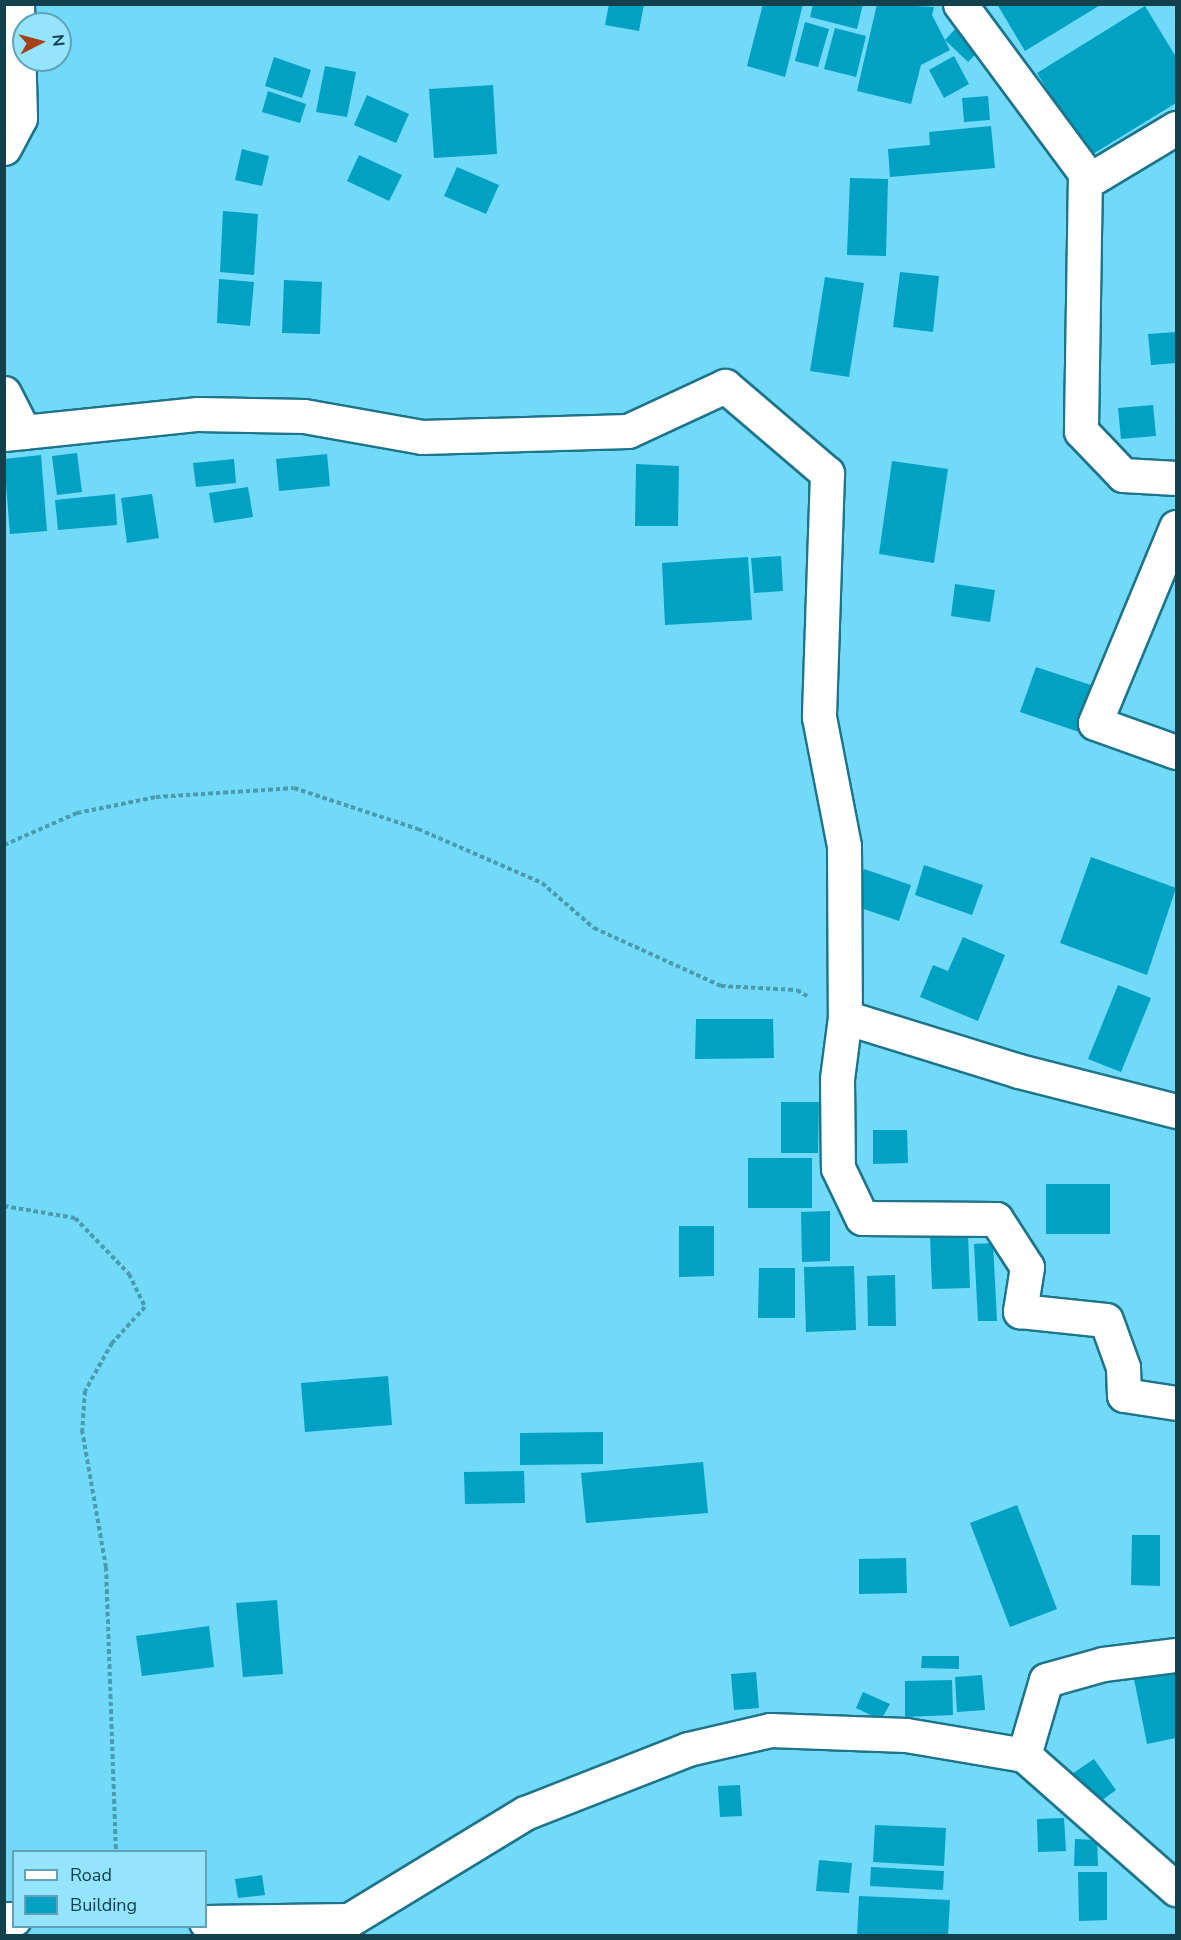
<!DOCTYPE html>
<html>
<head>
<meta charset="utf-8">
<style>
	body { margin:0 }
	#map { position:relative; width:1181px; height:1940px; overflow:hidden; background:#71daf9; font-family:"Nunito Sans",sans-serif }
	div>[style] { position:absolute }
	.building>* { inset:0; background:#00a1c3 }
	.path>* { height:4px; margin-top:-2px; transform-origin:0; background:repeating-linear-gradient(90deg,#4a9ab2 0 4.5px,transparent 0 7.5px) }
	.roads { filter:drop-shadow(2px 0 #1e748a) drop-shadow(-2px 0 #1e748a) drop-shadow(0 2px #1e748a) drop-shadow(0 -2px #1e748a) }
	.street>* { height:33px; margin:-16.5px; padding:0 16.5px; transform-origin:16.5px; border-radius:16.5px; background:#fff }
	span { translate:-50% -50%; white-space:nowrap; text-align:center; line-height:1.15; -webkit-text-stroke:4.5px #95e4fd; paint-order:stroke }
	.frame { position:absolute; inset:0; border:6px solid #12404d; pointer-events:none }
	.legend { position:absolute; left:12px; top:1850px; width:195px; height:78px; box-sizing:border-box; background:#95e4fd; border:2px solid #61a2b7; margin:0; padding:8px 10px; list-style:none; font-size:18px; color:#12404d }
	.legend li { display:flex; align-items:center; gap:12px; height:30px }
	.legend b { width:30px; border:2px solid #61a2b7 }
	.north { position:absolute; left:12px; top:12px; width:60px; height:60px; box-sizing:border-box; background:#95e4fd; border:2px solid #61a2b7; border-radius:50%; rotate:84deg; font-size:16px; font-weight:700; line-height:24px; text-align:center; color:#12404d }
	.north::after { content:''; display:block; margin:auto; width:21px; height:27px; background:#a74119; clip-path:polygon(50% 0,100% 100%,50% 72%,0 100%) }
</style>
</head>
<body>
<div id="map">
	<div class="building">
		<i style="clip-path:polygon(609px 4px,644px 4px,639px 31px,605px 25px)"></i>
		<i style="clip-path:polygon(763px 4px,803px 4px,785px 77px,747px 66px)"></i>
		<i style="clip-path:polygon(813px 4px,863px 4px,857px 29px,810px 17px)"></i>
		<i style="clip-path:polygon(877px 4px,934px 7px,932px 15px,950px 50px,921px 65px,911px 104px,857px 91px)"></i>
		<i style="clip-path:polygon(997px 4px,1102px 4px,1025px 51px)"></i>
		<i style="clip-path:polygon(1145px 6px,1176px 57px,1176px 103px,1088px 157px,1037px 73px)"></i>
		<i style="clip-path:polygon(805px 22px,829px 29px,818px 67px,795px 61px)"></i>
		<i style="clip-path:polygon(958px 26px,982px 48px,968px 62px,945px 40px)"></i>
		<i style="clip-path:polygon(835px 28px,866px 36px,856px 77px,824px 69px)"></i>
		<i style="clip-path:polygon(954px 56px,969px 84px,944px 98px,929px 70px)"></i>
		<i style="clip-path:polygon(274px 57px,311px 70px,302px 98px,265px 86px)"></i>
		<i style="clip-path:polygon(325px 66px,356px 72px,347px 117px,316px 112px)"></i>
		<i style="clip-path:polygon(493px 85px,497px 154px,434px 158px,429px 89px)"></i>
		<i style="clip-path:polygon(268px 91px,306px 104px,300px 123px,262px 112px)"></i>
		<i style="clip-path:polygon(367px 95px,409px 114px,396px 143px,354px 125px)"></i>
		<i style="clip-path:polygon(988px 96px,990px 120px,964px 122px,962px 98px)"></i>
		<i style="clip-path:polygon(991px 126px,995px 168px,890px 177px,888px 149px,930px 145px,929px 132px)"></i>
		<i style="clip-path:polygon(242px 149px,269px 156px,262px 186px,235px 180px)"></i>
		<i style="clip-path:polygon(359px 155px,402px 175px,389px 201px,347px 181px)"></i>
		<i style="clip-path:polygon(457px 167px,499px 185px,486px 214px,444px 196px)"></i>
		<i style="clip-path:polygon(850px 178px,888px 179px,886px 256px,847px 255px)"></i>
		<i style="clip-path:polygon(223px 211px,258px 214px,254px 275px,220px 272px)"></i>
		<i style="clip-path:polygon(900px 272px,939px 276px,933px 332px,893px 327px)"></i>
		<i style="clip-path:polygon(825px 277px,864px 283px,849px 377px,810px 371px)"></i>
		<i style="clip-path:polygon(219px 279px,254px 282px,250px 326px,217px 323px)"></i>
		<i style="clip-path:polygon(284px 280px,322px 282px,320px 334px,282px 333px)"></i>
		<i style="clip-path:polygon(1176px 332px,1176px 363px,1151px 365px,1148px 334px)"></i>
		<i style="clip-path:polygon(1153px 405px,1156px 436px,1121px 439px,1118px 408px)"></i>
		<i style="clip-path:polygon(77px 453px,82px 492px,57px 495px,52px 456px)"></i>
		<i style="clip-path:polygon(327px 454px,330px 486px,279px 491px,276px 459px)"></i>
		<i style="clip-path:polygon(41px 455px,47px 531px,10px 534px,4px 459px)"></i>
		<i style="clip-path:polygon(234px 459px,236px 483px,196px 487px,193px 463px)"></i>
		<i style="clip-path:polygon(892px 461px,948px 469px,934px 563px,879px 554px)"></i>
		<i style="clip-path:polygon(636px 464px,679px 466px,678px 526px,635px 526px)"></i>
		<i style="clip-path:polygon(248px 487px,253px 517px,214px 523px,209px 493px)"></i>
		<i style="clip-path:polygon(115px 494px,117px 525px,58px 530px,55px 500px)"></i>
		<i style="clip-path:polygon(152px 494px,159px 538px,127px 543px,121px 498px)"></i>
		<i style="clip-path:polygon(781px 556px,783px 591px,754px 593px,751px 558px)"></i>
		<i style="clip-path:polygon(748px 557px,752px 620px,665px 625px,662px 563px)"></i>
		<i style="clip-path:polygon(955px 584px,995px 590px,990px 622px,951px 616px)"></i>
		<i style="clip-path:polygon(1036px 667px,1094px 686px,1079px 732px,1020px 712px)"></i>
		<i style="clip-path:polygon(1091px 857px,1176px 888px,1147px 975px,1060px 943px)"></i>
		<i style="clip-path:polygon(924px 865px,983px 885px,972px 915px,915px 895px)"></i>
		<i style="clip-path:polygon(864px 869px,911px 885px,899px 921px,852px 905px)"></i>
		<i style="clip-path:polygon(963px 937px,1005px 955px,978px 1021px,920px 997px,933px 965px,948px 971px)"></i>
		<i style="clip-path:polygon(1118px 985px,1151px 998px,1121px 1072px,1088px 1059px)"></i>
		<i style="clip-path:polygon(696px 1019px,773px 1019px,774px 1058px,695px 1059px)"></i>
		<i style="clip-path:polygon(781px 1102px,819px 1102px,818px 1153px,781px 1153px)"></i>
		<i style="clip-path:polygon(873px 1130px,907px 1130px,908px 1163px,873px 1164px)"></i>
		<i style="clip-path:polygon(748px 1158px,812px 1158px,812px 1208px,748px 1208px)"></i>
		<i style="clip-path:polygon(1046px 1184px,1110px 1184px,1110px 1234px,1046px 1234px)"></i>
		<i style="clip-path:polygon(830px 1211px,830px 1261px,802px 1262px,801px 1212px)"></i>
		<i style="clip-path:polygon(679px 1226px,714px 1226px,714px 1276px,679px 1277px)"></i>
		<i style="clip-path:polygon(968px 1234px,970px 1288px,932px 1289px,930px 1235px)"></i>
		<i style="clip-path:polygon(993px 1243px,997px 1321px,978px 1321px,974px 1244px)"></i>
		<i style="clip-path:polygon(854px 1266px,856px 1330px,806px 1332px,804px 1267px)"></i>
		<i style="clip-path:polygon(759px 1268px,795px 1268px,795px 1318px,758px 1318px)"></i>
		<i style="clip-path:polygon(895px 1275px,896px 1326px,868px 1326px,867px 1276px)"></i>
		<i style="clip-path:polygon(388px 1376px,392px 1425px,305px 1432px,301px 1383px)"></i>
		<i style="clip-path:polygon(603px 1432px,603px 1464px,520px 1465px,520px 1433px)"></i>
		<i style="clip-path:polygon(703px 1462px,708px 1513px,586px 1523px,581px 1473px)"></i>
		<i style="clip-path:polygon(524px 1471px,525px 1503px,465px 1504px,464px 1472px)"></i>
		<i style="clip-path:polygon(1017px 1505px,1057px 1609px,1010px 1627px,970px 1523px)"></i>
		<i style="clip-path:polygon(1132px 1535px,1160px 1535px,1160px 1586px,1131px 1585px)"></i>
		<i style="clip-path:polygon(906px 1558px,907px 1593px,859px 1594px,859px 1559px)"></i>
		<i style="clip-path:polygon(277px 1600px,283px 1674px,243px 1677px,236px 1603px)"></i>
		<i style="clip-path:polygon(209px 1626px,214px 1667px,142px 1676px,136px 1636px)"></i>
		<i style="clip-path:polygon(922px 1656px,959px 1656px,959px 1669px,921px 1668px)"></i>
		<i style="clip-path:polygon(1176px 1665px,1176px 1738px,1147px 1744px,1133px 1674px)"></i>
		<i style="clip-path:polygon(756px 1672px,759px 1708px,734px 1710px,731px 1674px)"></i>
		<i style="clip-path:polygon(982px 1675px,985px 1710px,957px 1712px,955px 1677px)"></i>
		<i style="clip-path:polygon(952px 1680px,953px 1715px,905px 1717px,905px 1681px)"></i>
		<i style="clip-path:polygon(863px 1692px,890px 1704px,881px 1720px,856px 1708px)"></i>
		<i style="clip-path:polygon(1094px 1759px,1116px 1790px,1094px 1806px,1072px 1774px)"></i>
		<i style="clip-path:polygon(740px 1785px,742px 1816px,720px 1817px,718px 1786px)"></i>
		<i style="clip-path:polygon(1064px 1818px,1066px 1851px,1038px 1852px,1037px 1819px)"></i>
		<i style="clip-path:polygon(875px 1825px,946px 1828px,944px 1866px,873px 1862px)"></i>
		<i style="clip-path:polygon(1075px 1839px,1097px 1840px,1098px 1866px,1074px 1866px)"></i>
		<i style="clip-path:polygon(819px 1860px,852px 1863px,849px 1893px,816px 1891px)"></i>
		<i style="clip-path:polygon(871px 1867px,944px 1871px,943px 1890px,870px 1886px)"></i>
		<i style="clip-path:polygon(1078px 1872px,1107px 1872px,1107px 1920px,1079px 1921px)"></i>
		<i style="clip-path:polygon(262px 1875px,265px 1895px,238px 1898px,235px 1879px)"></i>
		<i style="clip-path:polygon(859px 1896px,950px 1900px,948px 1936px,857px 1936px)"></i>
	</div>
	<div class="path">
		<i style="left:4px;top:845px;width:80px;rotate:-23.7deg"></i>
		<i style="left:77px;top:813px;width:81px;rotate:-11.4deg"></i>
		<i style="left:156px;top:797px;width:138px;rotate:-3.7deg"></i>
		<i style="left:294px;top:788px;width:131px;rotate:18.3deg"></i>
		<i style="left:418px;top:829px;width:135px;rotate:23.5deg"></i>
		<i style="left:542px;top:883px;width:69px;rotate:40.9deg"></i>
		<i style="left:594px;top:928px;width:140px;rotate:24.5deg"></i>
		<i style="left:721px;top:986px;width:76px;rotate:3deg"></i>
		<i style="left:797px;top:990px;width:12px;rotate:31deg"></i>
		<i style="left:4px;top:1206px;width:72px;rotate:9.6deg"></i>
		<i style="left:75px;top:1218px;width:78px;rotate:46deg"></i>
		<i style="left:129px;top:1274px;width:37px;rotate:64deg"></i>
		<i style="left:145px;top:1307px;width:49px;rotate:132.5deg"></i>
		<i style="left:112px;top:1343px;width:55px;rotate:119.4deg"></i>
		<i style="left:85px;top:1391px;width:39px;rotate:94deg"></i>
		<i style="left:82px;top:1430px;width:139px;rotate:80.1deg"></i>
		<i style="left:106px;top:1567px;width:285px;rotate:88deg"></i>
	</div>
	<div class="roads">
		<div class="street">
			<i style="left:960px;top:4px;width:210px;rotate:53.5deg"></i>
			<i style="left:1085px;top:173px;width:11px;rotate:15deg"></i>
			<i style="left:1096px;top:176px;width:93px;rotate:-31deg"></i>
			<i style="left:4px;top:148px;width:34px;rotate:-62deg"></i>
			<i style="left:20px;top:118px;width:114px;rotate:-91.5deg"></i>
			<i style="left:1085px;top:173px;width:258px;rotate:90.9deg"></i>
			<i style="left:1081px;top:431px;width:61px;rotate:46.3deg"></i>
			<i style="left:1123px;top:475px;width:53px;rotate:3.2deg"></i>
			<i style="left:4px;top:393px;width:44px;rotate:62.9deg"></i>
			<i style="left:4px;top:434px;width:195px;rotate:-5.9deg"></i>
			<i style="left:198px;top:414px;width:106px;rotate:1.1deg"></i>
			<i style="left:304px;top:416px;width:120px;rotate:10.1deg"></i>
			<i style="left:422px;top:437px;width:206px;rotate:-1.7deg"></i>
			<i style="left:628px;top:431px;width:107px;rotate:-24.9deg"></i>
			<i style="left:725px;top:386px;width:134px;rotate:40.5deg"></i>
			<i style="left:827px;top:473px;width:244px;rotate:91.9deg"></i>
			<i style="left:819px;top:717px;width:131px;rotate:79deg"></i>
			<i style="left:844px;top:846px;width:171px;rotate:89.7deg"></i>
			<i style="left:1176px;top:527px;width:212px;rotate:112.5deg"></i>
			<i style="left:1095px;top:723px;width:86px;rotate:19.7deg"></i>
			<i style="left:1176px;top:1111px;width:162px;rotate:-165.7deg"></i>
			<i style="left:1019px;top:1071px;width:182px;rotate:-162.8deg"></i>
			<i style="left:845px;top:1017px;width:63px;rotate:97.4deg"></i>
			<i style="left:837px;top:1079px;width:89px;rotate:89.4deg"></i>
			<i style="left:838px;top:1168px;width:55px;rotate:64.4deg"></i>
			<i style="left:862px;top:1218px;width:134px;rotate:0.4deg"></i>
			<i style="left:996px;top:1219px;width:57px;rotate:57.1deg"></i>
			<i style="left:1027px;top:1267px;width:45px;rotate:99deg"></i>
			<i style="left:1020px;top:1311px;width:86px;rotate:6deg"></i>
			<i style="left:1106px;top:1320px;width:50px;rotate:70.1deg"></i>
			<i style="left:1123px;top:1367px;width:28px;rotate:88deg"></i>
			<i style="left:1124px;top:1395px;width:53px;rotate:8.7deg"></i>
			<i style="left:1024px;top:1755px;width:78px;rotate:-73.7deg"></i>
			<i style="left:1046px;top:1680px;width:59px;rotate:-15.7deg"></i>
			<i style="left:1103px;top:1664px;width:74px;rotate:-7deg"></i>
			<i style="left:4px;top:1919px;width:10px"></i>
			<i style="left:206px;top:1922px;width:143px;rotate:-0.8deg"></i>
			<i style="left:349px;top:1920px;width:206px;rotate:-31.3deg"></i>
			<i style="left:525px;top:1813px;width:175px;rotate:-21.4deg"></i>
			<i style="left:688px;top:1749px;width:84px;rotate:-13deg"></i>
			<i style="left:770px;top:1730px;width:136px;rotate:2.1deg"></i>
			<i style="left:906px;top:1735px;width:120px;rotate:9.6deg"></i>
			<i style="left:1024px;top:1755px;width:203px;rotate:41.4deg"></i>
		</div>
	</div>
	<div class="frame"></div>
	<ul class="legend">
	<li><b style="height:8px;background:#fff"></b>Road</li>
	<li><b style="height:16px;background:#00a1c3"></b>Building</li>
	</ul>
	<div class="north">N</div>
</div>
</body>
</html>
